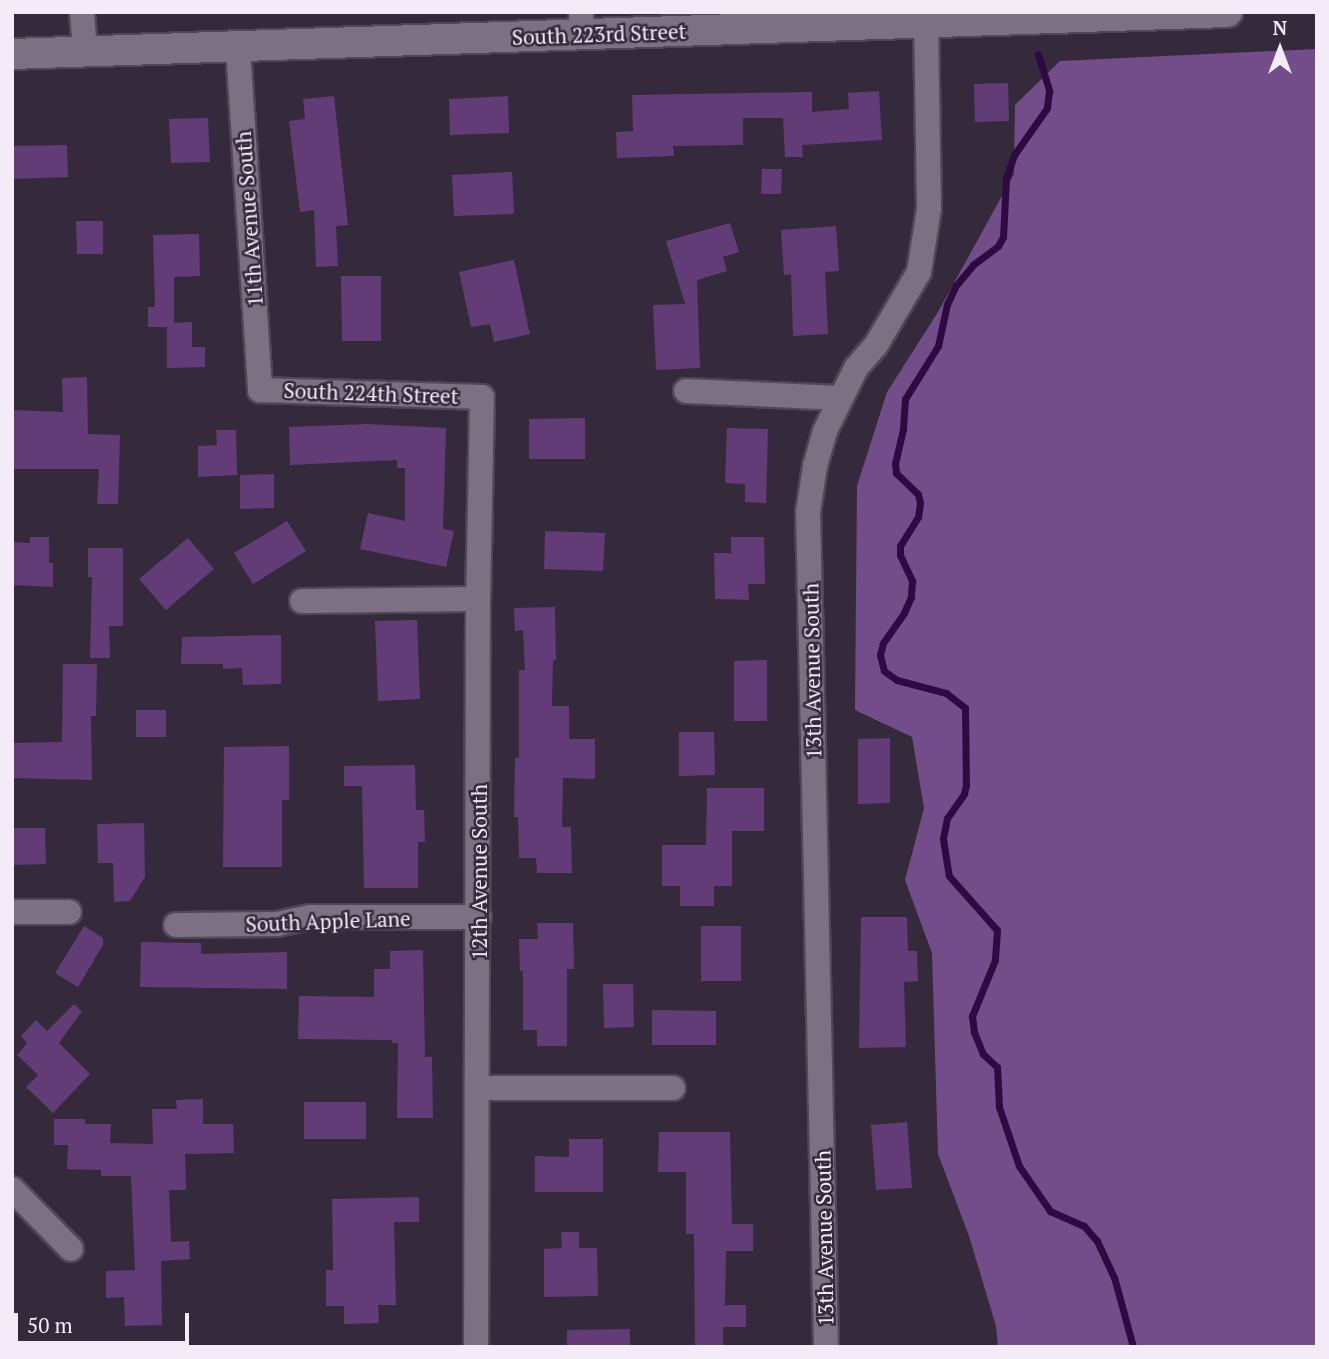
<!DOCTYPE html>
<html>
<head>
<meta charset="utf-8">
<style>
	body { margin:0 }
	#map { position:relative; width:1329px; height:1359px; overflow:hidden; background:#352a3b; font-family:"PT Serif",serif }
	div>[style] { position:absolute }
	.forest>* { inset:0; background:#734d89 }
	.stream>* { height:7px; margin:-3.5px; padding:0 3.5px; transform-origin:3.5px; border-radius:3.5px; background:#2f0941 }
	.building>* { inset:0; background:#613c77 }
	.roads { filter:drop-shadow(2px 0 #504655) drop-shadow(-2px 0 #504655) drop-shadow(0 2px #504655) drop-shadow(0 -2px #504655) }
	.minor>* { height:24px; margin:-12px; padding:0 12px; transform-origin:12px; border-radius:12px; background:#7c7084 }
	.tertiary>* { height:30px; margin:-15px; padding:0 15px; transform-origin:15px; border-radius:15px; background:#7c7084 }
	span { translate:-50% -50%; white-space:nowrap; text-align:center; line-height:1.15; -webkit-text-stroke:5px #352a3b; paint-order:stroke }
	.street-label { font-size:21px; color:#f3ecf8 }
	.frame { position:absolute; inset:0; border:14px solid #f3ecf8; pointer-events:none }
	.north { position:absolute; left:1245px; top:14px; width:70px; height:70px; -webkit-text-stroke:5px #352a3b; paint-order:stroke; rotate:0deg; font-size:19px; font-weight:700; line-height:28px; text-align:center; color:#f3ecf8 }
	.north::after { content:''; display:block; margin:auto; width:24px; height:32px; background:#f3ecf8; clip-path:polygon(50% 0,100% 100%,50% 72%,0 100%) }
	.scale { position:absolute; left:14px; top:1313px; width:175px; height:32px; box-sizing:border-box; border:4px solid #f3ecf8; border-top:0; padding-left:9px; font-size:21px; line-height:24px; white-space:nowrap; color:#f3ecf8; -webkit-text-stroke:5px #352a3b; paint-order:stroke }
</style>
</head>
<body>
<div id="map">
	<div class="forest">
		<i style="clip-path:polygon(1317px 49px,1317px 1347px,998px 1347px,996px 1326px,969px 1236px,938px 1154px,932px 953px,905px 880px,924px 808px,912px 737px,855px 710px,857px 486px,887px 392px,938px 312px,1014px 174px,1015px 105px,1060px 61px)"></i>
	</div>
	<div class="stream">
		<i style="left:1038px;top:54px;width:39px;rotate:73deg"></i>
		<i style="left:1049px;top:91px;width:17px;rotate:97deg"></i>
		<i style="left:1047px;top:108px;width:57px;rotate:125.1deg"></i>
		<i style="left:1014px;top:155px;width:24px;rotate:109deg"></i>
		<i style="left:1006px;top:178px;width:59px;rotate:92.9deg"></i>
		<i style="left:1003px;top:237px;width:10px;rotate:119deg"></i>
		<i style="left:998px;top:246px;width:31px;rotate:143deg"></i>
		<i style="left:973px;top:265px;width:26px;rotate:130deg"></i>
		<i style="left:956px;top:285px;width:21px;rotate:115deg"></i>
		<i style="left:947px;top:304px;width:43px;rotate:102.1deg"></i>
		<i style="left:938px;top:346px;width:62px;rotate:121.9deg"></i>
		<i style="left:905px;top:399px;width:30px;rotate:94deg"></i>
		<i style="left:903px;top:429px;width:35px;rotate:103deg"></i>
		<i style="left:895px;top:463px;width:10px;rotate:84deg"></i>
		<i style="left:896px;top:473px;width:30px;rotate:44deg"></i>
		<i style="left:918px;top:494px;width:9px;rotate:77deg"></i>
		<i style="left:920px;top:503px;width:14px;rotate:98deg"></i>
		<i style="left:918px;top:517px;width:34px;rotate:122deg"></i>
		<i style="left:900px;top:546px;width:9px;rotate:90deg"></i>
		<i style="left:900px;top:555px;width:29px;rotate:65deg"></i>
		<i style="left:912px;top:581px;width:16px;rotate:94deg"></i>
		<i style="left:911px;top:597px;width:17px;rotate:114deg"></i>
		<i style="left:904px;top:613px;width:37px;rotate:125deg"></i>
		<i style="left:883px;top:643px;width:12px;rotate:104deg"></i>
		<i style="left:880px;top:655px;width:16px;rotate:76deg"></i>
		<i style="left:884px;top:671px;width:16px;rotate:35deg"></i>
		<i style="left:897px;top:680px;width:51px;rotate:14.9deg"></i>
		<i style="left:946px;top:693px;width:24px;rotate:38deg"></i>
		<i style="left:965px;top:708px;width:77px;rotate:89.3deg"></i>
		<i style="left:966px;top:785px;width:9px;rotate:103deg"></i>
		<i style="left:964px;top:794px;width:29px;rotate:125deg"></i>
		<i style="left:947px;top:818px;width:21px;rotate:101deg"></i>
		<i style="left:943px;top:839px;width:37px;rotate:81deg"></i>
		<i style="left:949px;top:876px;width:72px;rotate:48.4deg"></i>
		<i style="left:997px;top:930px;width:30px;rotate:94deg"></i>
		<i style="left:995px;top:960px;width:61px;rotate:112.3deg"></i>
		<i style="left:972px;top:1016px;width:16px;rotate:83deg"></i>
		<i style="left:974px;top:1032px;width:24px;rotate:68deg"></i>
		<i style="left:983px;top:1054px;width:19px;rotate:43deg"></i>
		<i style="left:997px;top:1067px;width:40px;rotate:87.1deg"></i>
		<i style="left:999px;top:1107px;width:62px;rotate:71.3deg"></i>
		<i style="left:1019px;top:1166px;width:55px;rotate:55.4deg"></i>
		<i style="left:1050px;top:1211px;width:37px;rotate:24deg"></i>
		<i style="left:1084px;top:1226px;width:20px;rotate:49deg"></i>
		<i style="left:1097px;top:1241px;width:40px;rotate:65deg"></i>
		<i style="left:1114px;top:1277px;width:73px;rotate:74.8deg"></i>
	</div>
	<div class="building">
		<i style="clip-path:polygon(1008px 83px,1009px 121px,975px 122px,974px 84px)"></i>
		<i style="clip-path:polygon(879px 91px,882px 140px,802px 145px,803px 157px,785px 157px,783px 118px,743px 118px,743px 145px,673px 146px,674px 156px,617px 158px,616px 132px,633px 131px,632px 95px,812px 92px,812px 112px,849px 109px,848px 93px)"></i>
		<i style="clip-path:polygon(334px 96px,348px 225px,336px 226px,338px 266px,316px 267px,314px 210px,300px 212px,289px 121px,305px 119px,303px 99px)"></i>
		<i style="clip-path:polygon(508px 96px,509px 133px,450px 135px,449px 99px)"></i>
		<i style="clip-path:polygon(208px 118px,210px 162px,171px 163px,169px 119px)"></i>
		<i style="clip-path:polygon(67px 145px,68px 177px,12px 179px,12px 146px)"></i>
		<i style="clip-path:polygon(762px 169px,782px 169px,781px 194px,761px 194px)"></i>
		<i style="clip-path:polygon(512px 172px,514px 214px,454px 216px,452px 175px)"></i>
		<i style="clip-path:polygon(76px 221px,103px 221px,103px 254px,77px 254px)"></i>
		<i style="clip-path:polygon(730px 223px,739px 252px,723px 257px,727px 271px,697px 280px,700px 368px,656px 370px,653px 305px,685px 304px,666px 241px)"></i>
		<i style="clip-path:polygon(836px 226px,839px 271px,825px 272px,828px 334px,793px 336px,791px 274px,784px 275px,781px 230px)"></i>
		<i style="clip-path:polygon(199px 234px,200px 276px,174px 277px,174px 323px,192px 322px,192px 347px,205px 347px,205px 367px,167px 368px,167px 327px,148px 327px,148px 307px,155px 307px,153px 235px)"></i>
		<i style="clip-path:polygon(514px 260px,530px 334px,494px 342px,490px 324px,471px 327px,459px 272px)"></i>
		<i style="clip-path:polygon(341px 276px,381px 276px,381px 341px,342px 341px)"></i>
		<i style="clip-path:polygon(87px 377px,88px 434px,120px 435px,118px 504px,97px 504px,99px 469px,12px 469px,12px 410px,63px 412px,62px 378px)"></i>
		<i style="clip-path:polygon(585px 418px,585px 459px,529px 459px,529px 419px)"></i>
		<i style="clip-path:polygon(367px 424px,446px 428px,443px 529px,454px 531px,446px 567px,360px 549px,368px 513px,405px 521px,405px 468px,397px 468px,397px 460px,290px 465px,289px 427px)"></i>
		<i style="clip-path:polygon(727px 428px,768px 429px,766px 503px,745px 502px,745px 484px,725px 483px)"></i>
		<i style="clip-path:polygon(216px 430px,236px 430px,237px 475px,198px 477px,198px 446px,217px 445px)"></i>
		<i style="clip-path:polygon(274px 474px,274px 508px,240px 509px,240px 475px)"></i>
		<i style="clip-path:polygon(287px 521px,306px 551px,253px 584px,234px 553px)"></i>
		<i style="clip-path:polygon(545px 531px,605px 533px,603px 571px,544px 569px)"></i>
		<i style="clip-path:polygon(30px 537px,49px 537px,49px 563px,53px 563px,53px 587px,12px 585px,12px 542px,30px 543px)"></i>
		<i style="clip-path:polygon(731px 537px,764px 537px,765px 584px,748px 584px,749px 600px,715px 599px,714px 553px,731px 553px)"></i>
		<i style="clip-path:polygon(188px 538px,214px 569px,166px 610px,139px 579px)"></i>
		<i style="clip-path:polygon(88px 548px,123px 548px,123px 626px,109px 626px,110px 658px,90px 658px,92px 577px,88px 577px)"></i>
		<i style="clip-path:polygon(555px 607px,556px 660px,553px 660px,552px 706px,569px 706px,569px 739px,595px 739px,595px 779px,563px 778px,562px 827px,571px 827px,572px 873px,537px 873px,536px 858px,519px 858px,518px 817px,514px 817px,515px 758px,519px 758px,519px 670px,525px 670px,523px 630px,515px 631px,514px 608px)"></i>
		<i style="clip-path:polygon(417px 620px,420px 699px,378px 701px,375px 621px)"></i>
		<i style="clip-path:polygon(281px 635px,281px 684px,243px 685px,242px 668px,223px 669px,223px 664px,181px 664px,182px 637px)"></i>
		<i style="clip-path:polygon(767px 660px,767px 721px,734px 721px,734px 661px)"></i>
		<i style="clip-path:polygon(63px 664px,97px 664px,96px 716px,91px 716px,92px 780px,12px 778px,12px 743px,62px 742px)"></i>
		<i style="clip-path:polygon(136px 710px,166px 710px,166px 737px,136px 737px)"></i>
		<i style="clip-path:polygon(679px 732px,714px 732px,715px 775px,679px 776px)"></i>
		<i style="clip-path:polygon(890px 738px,890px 803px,858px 804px,858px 739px)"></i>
		<i style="clip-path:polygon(289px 746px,289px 800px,282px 800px,282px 867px,223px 867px,224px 747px)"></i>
		<i style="clip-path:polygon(415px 765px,416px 810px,424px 810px,425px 842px,418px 842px,418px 888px,364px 888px,362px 786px,344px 786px,344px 766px)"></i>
		<i style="clip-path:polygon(707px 788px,764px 788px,764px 831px,732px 831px,732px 886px,714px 886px,714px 906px,680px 906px,680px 886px,662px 886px,662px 845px,706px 845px)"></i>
		<i style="clip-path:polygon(144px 823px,145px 877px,130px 901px,114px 902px,113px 863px,98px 863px,97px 824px)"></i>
		<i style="clip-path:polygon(12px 828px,45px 828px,46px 864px,12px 865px)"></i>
		<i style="clip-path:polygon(861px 917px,907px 917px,908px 951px,917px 951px,918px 981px,904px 982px,906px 1047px,859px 1048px)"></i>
		<i style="clip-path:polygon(537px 923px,573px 923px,574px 969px,567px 969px,567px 1046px,537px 1046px,537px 1030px,523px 1030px,523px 971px,520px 971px,519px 939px,538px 939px)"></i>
		<i style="clip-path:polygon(84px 926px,103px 938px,103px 945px,78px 987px,55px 973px)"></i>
		<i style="clip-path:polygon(701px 926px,741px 926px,741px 981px,701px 981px)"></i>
		<i style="clip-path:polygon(141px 942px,201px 943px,201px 954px,287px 952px,287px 989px,140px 987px)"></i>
		<i style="clip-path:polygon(423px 950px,425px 1057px,432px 1057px,433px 1118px,397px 1118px,398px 1043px,392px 1043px,392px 1040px,298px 1039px,299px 996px,374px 997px,374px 969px,390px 969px,390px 951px)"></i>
		<i style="clip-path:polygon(603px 984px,633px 984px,634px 1027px,604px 1028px)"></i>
		<i style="clip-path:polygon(74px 1004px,82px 1011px,59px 1043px,90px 1074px,53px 1113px,26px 1087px,38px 1075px,17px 1055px,27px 1043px,21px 1036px,36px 1020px,47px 1031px)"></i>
		<i style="clip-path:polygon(652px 1010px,716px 1011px,716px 1045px,652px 1045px)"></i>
		<i style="clip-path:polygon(203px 1099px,203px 1124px,233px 1124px,234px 1153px,185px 1154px,186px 1190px,169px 1190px,171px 1242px,189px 1241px,190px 1259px,161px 1261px,162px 1325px,125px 1326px,124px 1297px,106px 1298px,106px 1271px,135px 1270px,131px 1176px,101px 1176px,101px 1170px,67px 1169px,68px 1145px,54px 1145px,54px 1119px,85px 1119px,85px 1124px,111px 1124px,110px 1143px,153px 1144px,152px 1109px,177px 1109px,176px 1100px)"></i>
		<i style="clip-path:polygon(304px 1102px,366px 1102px,366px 1139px,304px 1139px)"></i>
		<i style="clip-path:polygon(907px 1122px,912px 1188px,876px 1190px,871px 1125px)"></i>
		<i style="clip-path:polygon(659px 1132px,730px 1132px,732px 1224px,753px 1224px,753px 1251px,726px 1251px,725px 1305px,746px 1305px,746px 1327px,723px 1327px,723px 1347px,695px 1347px,694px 1234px,686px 1234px,686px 1172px,658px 1172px)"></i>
		<i style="clip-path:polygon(569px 1139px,603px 1139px,603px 1192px,535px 1192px,535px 1156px,569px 1157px)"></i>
		<i style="clip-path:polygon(419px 1197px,419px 1222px,394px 1222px,396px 1305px,378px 1305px,379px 1323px,344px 1324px,344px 1306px,326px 1306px,326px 1270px,333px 1270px,332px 1199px)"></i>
		<i style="clip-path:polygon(561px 1232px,579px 1232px,579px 1248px,597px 1248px,598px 1296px,544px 1297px,544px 1249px,562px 1248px)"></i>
		<i style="clip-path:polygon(630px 1329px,630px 1347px,567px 1347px,567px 1330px)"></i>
	</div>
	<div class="roads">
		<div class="minor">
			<i style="left:82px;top:12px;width:40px;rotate:85.7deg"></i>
			<i style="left:581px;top:12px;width:23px;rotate:88deg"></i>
			<i style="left:238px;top:48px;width:343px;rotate:86.3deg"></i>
			<i style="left:260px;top:390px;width:222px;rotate:1.8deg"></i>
			<i style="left:482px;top:397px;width:202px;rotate:91.1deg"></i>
			<i style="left:478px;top:599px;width:748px;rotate:90.15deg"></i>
			<i style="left:686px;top:391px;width:154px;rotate:2.6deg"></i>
			<i style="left:302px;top:601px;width:176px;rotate:-0.7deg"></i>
			<i style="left:12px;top:912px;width:57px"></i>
			<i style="left:176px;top:925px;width:101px;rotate:-0.6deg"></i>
			<i style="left:277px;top:924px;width:34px;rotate:-12deg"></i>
			<i style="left:310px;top:917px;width:169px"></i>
			<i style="left:478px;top:1088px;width:195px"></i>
			<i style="left:12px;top:1189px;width:84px;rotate:45.5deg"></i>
			<i style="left:826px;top:1347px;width:835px;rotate:-91.23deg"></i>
			<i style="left:808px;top:512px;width:47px;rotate:-81.3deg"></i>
			<i style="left:815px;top:466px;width:36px;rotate:-74deg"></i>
			<i style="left:825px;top:431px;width:70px;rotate:-63.8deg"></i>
			<i style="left:856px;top:368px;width:30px;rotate:-49deg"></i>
			<i style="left:876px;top:345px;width:85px;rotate:-59.5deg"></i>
			<i style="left:919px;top:272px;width:64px;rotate:-81deg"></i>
			<i style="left:929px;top:209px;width:184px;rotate:-90.9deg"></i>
		</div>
		<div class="tertiary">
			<i style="left:12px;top:54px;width:1216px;rotate:-1.98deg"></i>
		</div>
	</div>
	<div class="street-label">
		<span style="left:599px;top:34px;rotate:-2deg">South 223rd Street</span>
		<span style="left:249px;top:219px;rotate:-94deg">11th Avenue South</span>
		<span style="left:371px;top:393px;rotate:2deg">South 224th Street</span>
		<span style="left:812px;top:671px;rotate:-91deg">13th Avenue South</span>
		<span style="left:479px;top:872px;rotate:-90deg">12th Avenue South</span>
		<span style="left:328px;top:921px;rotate:-2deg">South Apple Lane</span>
		<span style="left:824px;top:1238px;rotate:-91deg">13th Avenue South</span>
	</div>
	<div class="frame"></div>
	<div class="north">N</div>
	<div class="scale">50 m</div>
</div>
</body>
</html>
